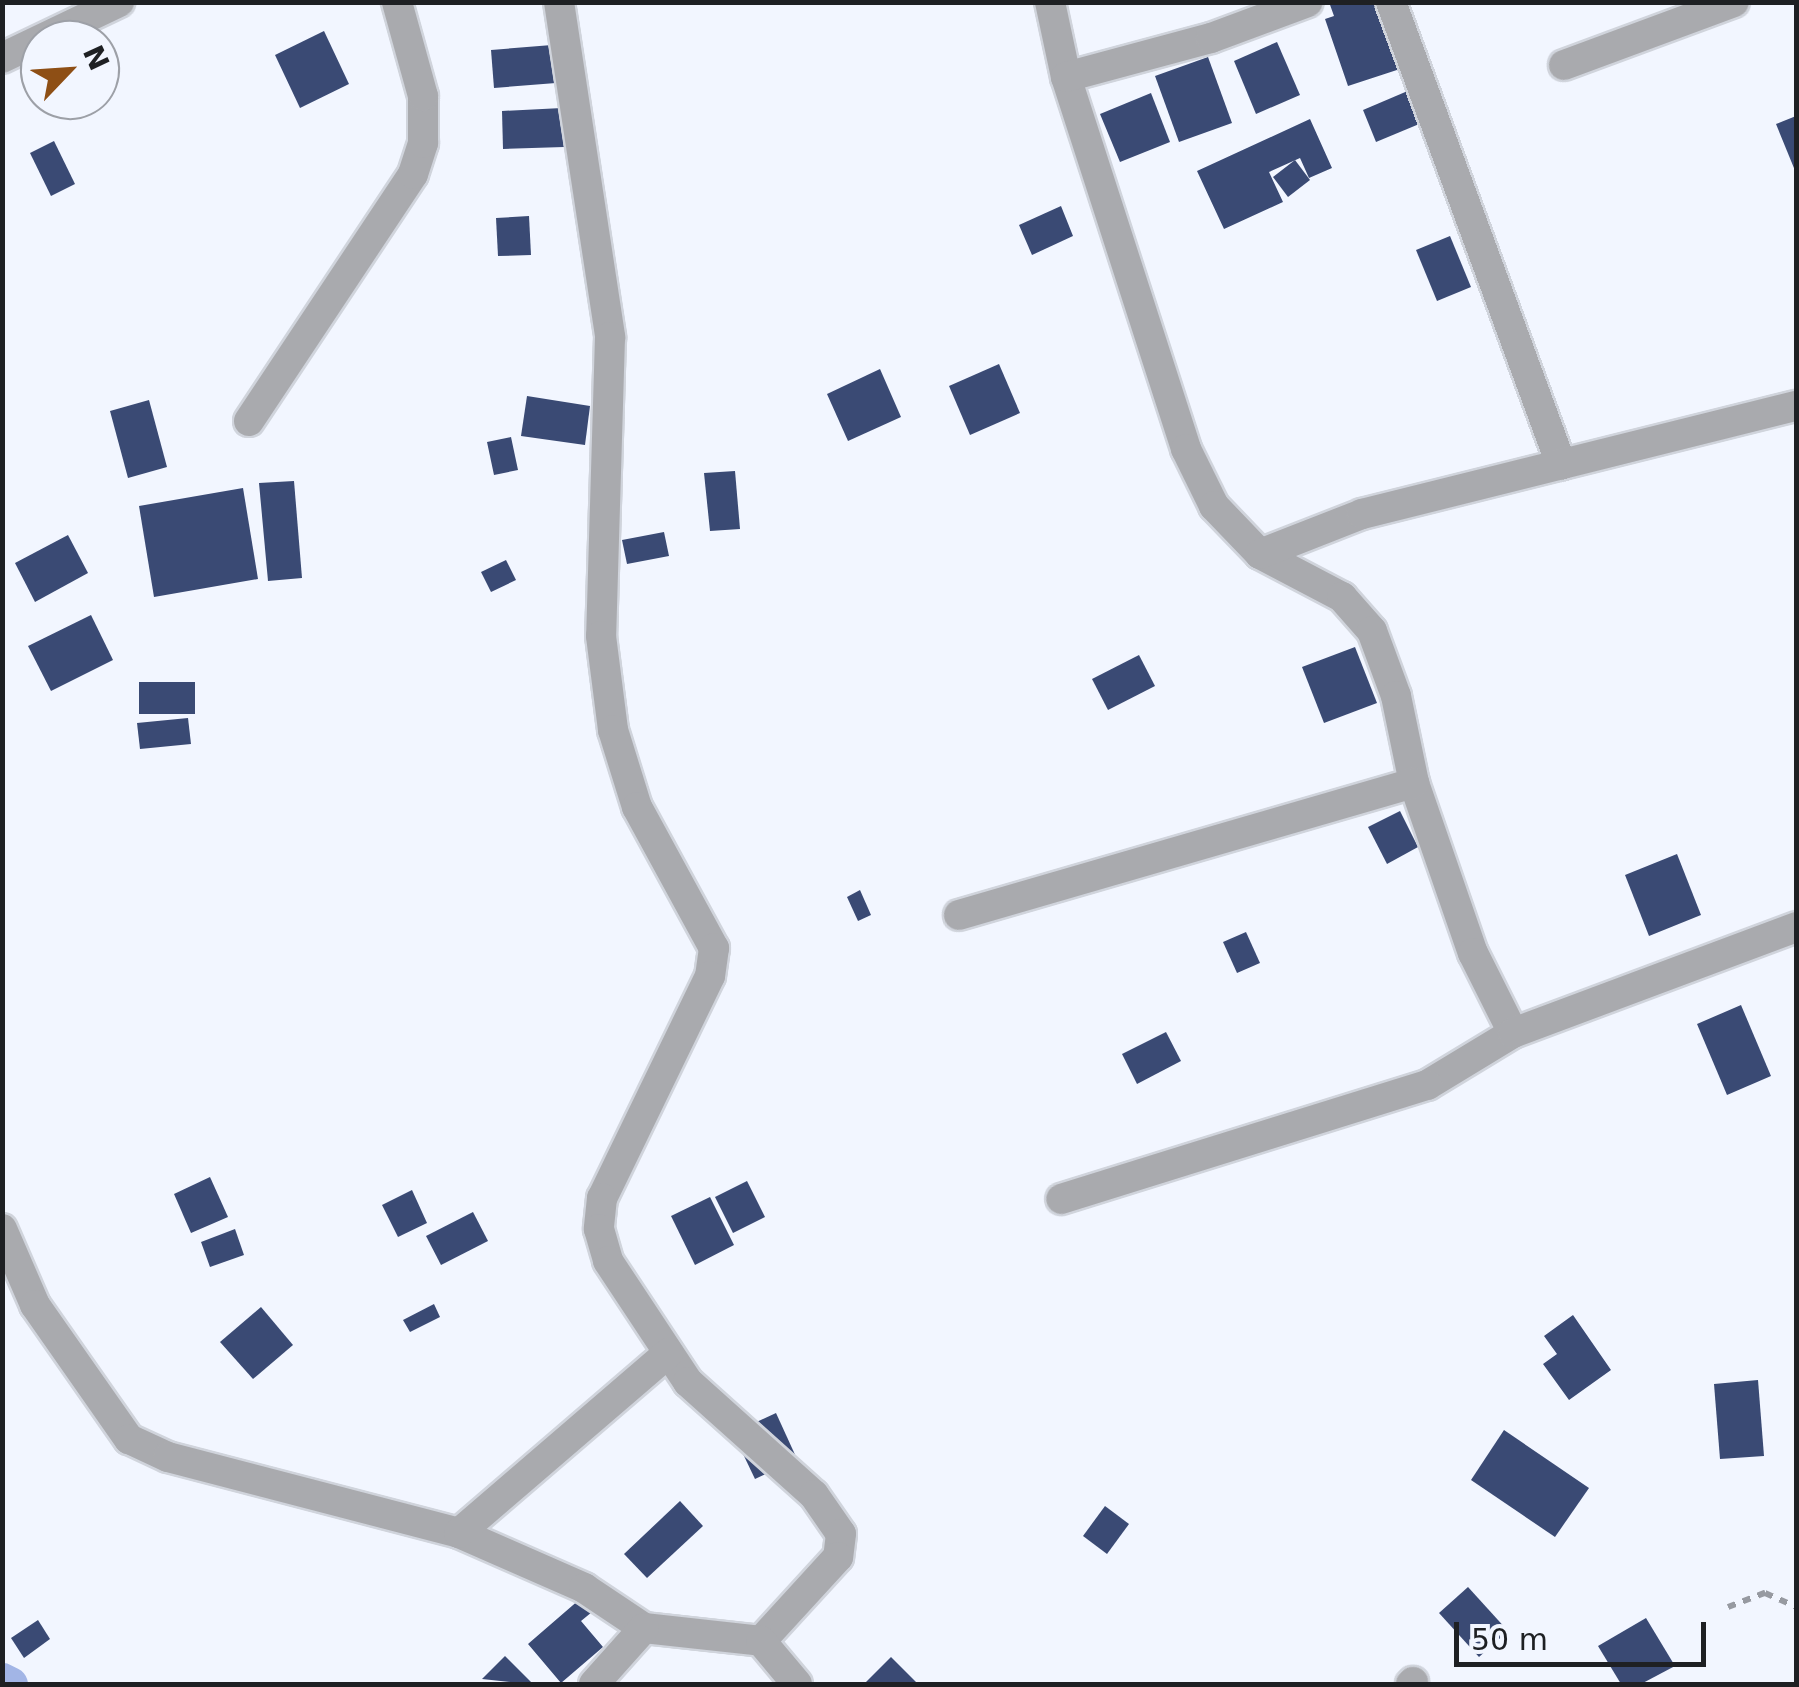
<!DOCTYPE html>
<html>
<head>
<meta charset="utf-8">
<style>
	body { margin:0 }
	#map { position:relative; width:1799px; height:1687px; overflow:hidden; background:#f2f6ff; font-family:"DejaVu Sans",sans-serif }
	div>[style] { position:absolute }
	.canal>* { height:35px; margin:-17.5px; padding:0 17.5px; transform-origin:17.5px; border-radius:17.5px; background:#a2b5e6 }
	.building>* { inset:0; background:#3a4a74 }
	.path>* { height:6px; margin-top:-3px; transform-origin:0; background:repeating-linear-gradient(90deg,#979aa1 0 8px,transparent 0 16px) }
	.roads { filter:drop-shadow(2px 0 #d0d4dc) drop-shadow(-2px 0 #d0d4dc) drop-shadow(0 2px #d0d4dc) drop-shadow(0 -2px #d0d4dc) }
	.street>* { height:30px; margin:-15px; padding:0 15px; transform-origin:15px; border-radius:15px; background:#a9aaae }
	span { translate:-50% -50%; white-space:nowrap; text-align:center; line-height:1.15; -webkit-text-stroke:10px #f2f6ff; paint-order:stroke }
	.frame { position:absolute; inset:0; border:5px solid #1e2023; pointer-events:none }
	.north { position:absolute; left:20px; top:20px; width:100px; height:100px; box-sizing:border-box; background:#f2f6ff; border:2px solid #9da0a7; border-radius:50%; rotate:65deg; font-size:28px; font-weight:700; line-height:40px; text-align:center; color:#1e2023 }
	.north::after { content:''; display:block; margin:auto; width:35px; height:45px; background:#8e4f15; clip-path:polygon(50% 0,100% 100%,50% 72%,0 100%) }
	.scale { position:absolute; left:1454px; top:1622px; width:252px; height:45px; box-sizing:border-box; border:5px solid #1e2023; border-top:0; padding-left:12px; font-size:30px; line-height:35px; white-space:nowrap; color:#1e2023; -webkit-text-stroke:8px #f2f6ff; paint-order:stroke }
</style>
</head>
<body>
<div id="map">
	<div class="canal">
		<i style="left:2px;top:1680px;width:9px;rotate:27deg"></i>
	</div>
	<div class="building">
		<i style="clip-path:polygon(1329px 2px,1381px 2px,1403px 68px,1348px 86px,1325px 19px,1334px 16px)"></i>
		<i style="clip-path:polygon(324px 31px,349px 84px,300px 108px,275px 55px)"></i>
		<i style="clip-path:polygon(1277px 42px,1300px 95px,1256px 114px,1234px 61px)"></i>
		<i style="clip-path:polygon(552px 45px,556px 83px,494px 88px,491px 50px)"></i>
		<i style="clip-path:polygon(1208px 57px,1232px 123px,1179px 142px,1155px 76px)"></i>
		<i style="clip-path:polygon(1410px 90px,1424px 122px,1376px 142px,1363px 110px)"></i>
		<i style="clip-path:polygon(1151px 93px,1170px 142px,1120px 162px,1100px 114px)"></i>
		<i style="clip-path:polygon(562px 108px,564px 147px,503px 149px,502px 111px)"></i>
		<i style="clip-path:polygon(1796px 116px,1796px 173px,1776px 124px)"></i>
		<i style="clip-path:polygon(1310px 119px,1332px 168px,1309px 178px,1300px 158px,1269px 172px,1283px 202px,1224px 229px,1197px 171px)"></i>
		<i style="clip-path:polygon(54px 141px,75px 184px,51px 196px,30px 153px)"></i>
		<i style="clip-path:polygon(1295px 160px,1310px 180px,1288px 197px,1273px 177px)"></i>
		<i style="clip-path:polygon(1061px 206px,1073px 236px,1032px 255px,1019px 225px)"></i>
		<i style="clip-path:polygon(529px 216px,531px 255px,498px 256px,496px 218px)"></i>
		<i style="clip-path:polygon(1450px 236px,1471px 287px,1437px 301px,1416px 250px)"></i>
		<i style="clip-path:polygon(999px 364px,1020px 413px,970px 435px,949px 386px)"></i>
		<i style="clip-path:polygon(880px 369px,901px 417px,848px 441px,827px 394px)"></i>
		<i style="clip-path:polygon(527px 396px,590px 406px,585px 445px,521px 436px)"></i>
		<i style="clip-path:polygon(149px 400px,167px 467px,128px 478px,110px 411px)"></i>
		<i style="clip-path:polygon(511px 437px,518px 470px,494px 475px,487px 442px)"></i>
		<i style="clip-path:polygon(735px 471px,740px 529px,710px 531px,704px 473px)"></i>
		<i style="clip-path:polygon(294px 481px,302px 578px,268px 581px,259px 483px)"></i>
		<i style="clip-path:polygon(243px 488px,258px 579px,154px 597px,139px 506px)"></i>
		<i style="clip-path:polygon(664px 532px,669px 556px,627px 564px,622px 540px)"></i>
		<i style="clip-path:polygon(68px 535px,88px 573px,35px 602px,15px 563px)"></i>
		<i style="clip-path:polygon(506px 560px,516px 580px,491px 592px,481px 572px)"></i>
		<i style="clip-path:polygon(91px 615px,113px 660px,51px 691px,28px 646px)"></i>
		<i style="clip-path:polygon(1355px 647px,1377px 703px,1324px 723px,1302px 667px)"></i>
		<i style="clip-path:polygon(1139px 655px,1155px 686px,1108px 710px,1092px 679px)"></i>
		<i style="clip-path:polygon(139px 682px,195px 682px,195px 714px,139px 714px)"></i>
		<i style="clip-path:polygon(188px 718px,191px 744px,140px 749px,137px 723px)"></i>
		<i style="clip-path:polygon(1400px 811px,1418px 847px,1387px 864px,1368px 827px)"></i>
		<i style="clip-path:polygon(1677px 854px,1701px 915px,1649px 936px,1625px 875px)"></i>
		<i style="clip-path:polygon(860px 890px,871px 915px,858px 921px,847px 897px)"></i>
		<i style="clip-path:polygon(1246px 932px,1260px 963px,1237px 973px,1223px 942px)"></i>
		<i style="clip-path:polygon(1741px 1005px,1771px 1076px,1727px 1095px,1697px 1024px)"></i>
		<i style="clip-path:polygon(1166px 1032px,1181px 1061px,1137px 1084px,1122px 1054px)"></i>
		<i style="clip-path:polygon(210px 1177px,228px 1217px,191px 1233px,174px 1194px)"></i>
		<i style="clip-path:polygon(747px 1181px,765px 1217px,733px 1233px,715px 1197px)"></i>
		<i style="clip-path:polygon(412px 1190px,427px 1223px,398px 1237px,382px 1205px)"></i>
		<i style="clip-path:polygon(710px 1197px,734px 1245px,695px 1265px,671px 1216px)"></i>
		<i style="clip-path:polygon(473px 1212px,488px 1241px,441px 1265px,426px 1236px)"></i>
		<i style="clip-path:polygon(235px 1229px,244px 1255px,210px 1267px,201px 1242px)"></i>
		<i style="clip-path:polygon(434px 1304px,440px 1317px,410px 1332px,403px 1320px)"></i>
		<i style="clip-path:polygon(261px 1307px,293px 1345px,253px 1379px,220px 1342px)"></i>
		<i style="clip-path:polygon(1573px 1315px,1611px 1370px,1569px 1400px,1543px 1364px,1557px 1354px,1544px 1336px)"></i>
		<i style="clip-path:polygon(1758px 1380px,1764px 1456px,1720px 1459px,1714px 1384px)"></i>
		<i style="clip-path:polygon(776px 1413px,797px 1459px,755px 1479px,733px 1433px)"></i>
		<i style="clip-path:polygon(1504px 1430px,1589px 1488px,1555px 1537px,1471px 1480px)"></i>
		<i style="clip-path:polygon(680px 1501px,703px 1526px,647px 1578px,624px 1554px)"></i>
		<i style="clip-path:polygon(1105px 1506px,1129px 1524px,1107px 1554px,1083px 1536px)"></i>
		<i style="clip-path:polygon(1468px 1587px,1508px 1631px,1479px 1657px,1439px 1613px)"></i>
		<i style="clip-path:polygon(580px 1599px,592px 1612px,581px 1621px,603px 1647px,561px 1683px,528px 1644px)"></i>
		<i style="clip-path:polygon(1646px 1618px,1675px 1666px,1641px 1684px,1621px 1684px,1598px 1646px)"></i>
		<i style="clip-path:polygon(38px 1620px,50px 1639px,24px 1658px,11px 1638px)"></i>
		<i style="clip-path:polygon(505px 1656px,531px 1682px,529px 1684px,482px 1679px)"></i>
		<i style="clip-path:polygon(891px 1657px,918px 1684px,864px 1684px)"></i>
	</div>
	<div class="path">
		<i style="left:1728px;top:1607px;width:40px;rotate:-21deg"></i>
		<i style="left:1765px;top:1593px;width:34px;rotate:24deg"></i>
	</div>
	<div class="roads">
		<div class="street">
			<i style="left:559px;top:2px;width:339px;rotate:81.3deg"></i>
			<i style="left:610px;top:337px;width:299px;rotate:91.7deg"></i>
			<i style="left:601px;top:636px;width:95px;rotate:82.7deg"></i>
			<i style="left:613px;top:730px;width:81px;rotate:72.7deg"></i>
			<i style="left:637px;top:807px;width:161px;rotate:61.4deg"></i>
			<i style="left:714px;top:948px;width:28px;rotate:98deg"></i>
			<i style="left:710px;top:976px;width:247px;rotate:115.9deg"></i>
			<i style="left:602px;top:1198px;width:31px;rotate:96deg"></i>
			<i style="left:599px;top:1229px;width:33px;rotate:74deg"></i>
			<i style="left:608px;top:1261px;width:145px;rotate:56.5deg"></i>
			<i style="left:688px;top:1382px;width:169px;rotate:41.9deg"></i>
			<i style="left:814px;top:1495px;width:47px;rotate:55.3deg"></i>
			<i style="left:841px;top:1534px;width:23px;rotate:97deg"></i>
			<i style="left:838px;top:1557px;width:114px;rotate:132.5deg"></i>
			<i style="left:1050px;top:2px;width:77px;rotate:78deg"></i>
			<i style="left:1066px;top:77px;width:391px;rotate:72.1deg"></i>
			<i style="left:1186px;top:449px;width:64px;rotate:63.8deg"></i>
			<i style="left:1214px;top:506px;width:66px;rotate:46.2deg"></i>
			<i style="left:1260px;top:554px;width:93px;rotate:27.7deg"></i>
			<i style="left:1342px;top:597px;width:45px;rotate:48.6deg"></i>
			<i style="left:1372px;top:631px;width:69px;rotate:69.7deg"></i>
			<i style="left:1396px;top:696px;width:89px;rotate:78.3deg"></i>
			<i style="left:1414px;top:783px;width:180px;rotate:70.9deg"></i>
			<i style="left:1473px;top:953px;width:89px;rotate:63.4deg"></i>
			<i style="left:1513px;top:1033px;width:100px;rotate:148.8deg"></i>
			<i style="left:1427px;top:1085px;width:383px;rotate:162.7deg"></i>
			<i style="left:1391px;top:2px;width:493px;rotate:69.8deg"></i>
			<i style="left:2px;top:58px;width:130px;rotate:-25.6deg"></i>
			<i style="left:1564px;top:65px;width:181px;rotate:-20.3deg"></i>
			<i style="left:1066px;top:77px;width:150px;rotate:-15.1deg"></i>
			<i style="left:1211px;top:38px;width:103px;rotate:-20.4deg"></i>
			<i style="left:249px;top:421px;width:296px;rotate:-56.4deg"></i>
			<i style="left:413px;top:174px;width:33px;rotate:-72deg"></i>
			<i style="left:423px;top:143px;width:47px;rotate:-90deg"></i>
			<i style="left:423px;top:96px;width:98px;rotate:-105.5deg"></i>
			<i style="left:1260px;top:554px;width:110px;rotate:-21.4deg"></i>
			<i style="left:1362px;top:514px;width:447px;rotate:-14deg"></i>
			<i style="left:959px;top:915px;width:474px;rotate:-16.2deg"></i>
			<i style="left:1513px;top:1033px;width:302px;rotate:-20.5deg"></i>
			<i style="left:2px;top:1229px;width:83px;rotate:66.5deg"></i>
			<i style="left:35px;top:1305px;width:164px;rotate:55deg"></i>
			<i style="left:129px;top:1439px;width:43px;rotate:24.8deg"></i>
			<i style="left:168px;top:1457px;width:301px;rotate:14.6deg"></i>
			<i style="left:459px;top:1533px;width:137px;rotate:23.7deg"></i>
			<i style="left:584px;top:1588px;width:72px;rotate:33.7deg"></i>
			<i style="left:644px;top:1628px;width:118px;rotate:6.3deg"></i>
			<i style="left:761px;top:1641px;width:56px;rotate:50.1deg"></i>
			<i style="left:459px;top:1533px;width:276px;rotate:-40.7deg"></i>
			<i style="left:594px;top:1684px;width:75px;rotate:-48.2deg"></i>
			<i style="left:1411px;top:1684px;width:3px;rotate:-45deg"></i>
		</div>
	</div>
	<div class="frame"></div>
	<div class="north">N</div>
	<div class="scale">50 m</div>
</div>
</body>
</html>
